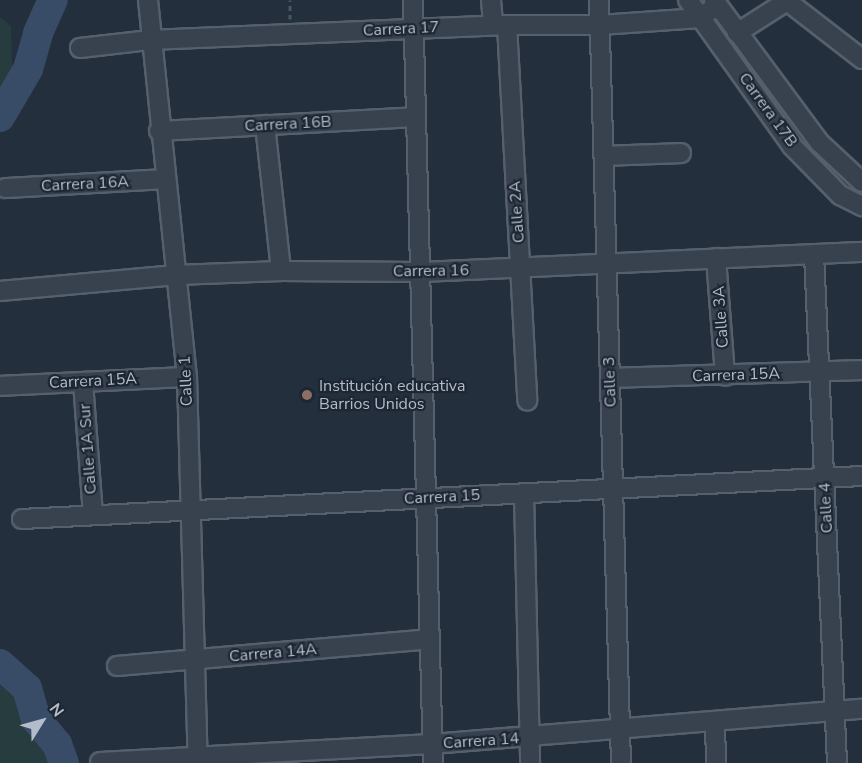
<!DOCTYPE html>
<html>
<head>
<meta charset="utf-8">
<style>
	body { margin:0 }
	#map { position:relative; width:862px; height:763px; overflow:hidden; background:#242f3e; font-family:"Nunito Sans",sans-serif }
	div>[style] { position:absolute }
	.green>* { inset:0; background:#263c3f }
	.river>* { height:30px; margin:-15px; padding:0 15px; transform-origin:15px; border-radius:15px; background:#394c67 }
	.path>* { height:3px; margin-top:-1.5px; transform-origin:0; background:repeating-linear-gradient(90deg,#44595c 0 4.5px,transparent 0 9px) }
	.roads { filter:drop-shadow(2px 0 #565f6c) drop-shadow(-2px 0 #565f6c) drop-shadow(0 2px #565f6c) drop-shadow(0 -2px #565f6c) }
	.minor>* { height:18px; margin:-9px; padding:0 9px; transform-origin:9px; border-radius:9px; background:#38414e }
	.dots>* { width:16px; height:16px; translate:-50% -50%; box-sizing:border-box; border:3px solid #1d2633; border-radius:50% }
	span { translate:-50% -50%; white-space:nowrap; text-align:center; line-height:1.15; -webkit-text-stroke:4.5px #1d2633; paint-order:stroke }
	.street-label { font-size:16px; color:#b4bcc9 }
	.poi-label { font-size:16px; color:#b4bcc9 }
	.left { translate:0 -50%; text-align:left }
	.north { position:absolute; left:12px; top:691px; width:60px; height:60px; -webkit-text-stroke:4px #1d2633; paint-order:stroke; rotate:53deg; font-size:16px; font-weight:700; line-height:24px; text-align:center; color:#b4bcc9 }
	.north::after { content:''; display:block; margin:auto; width:21px; height:27px; background:#b4bcc9; clip-path:polygon(50% 0,100% 100%,50% 72%,0 100%) }
</style>
</head>
<body>
<div id="map">
	<div class="green">
		<i style="clip-path:polygon(0 17px,11px 26px,13px 97px,0 109px)"></i>
		<i style="clip-path:polygon(0 664px,27px 688px,36px 719px,57px 744px,64px 763px,0 763px)"></i>
	</div>
	<div class="river">
		<i style="left:0;top:117px;width:56px;rotate:-59.7deg"></i>
		<i style="left:28px;top:69px;width:37px;rotate:-74deg"></i>
		<i style="left:38px;top:33px;width:36px;rotate:-66deg"></i>
		<i style="left:0;top:664px;width:36px;rotate:42deg"></i>
		<i style="left:27px;top:688px;width:32px;rotate:74deg"></i>
		<i style="left:36px;top:719px;width:33px;rotate:50deg"></i>
		<i style="left:57px;top:744px;width:20px;rotate:70deg"></i>
	</div>
	<div class="path">
		<i style="left:290px;top:19px;width:19px;rotate:-90deg"></i>
	</div>
	<div class="roads">
		<div class="minor">
			<i style="left:148px;top:0;width:379px;rotate:84.1deg"></i>
			<i style="left:187px;top:377px;width:386px;rotate:88.4deg"></i>
			<i style="left:413px;top:0;width:763px;rotate:88.5deg"></i>
			<i style="left:491px;top:0;width:25px;rotate:85deg"></i>
			<i style="left:599px;top:0;width:763px;rotate:88.35deg"></i>
			<i style="left:688px;top:0;width:179px;rotate:54.5deg"></i>
			<i style="left:792px;top:146px;width:69px;rotate:45.6deg"></i>
			<i style="left:840px;top:195px;width:25px;rotate:27deg"></i>
			<i style="left:714px;top:0;width:178px;rotate:53.5deg"></i>
			<i style="left:820px;top:143px;width:57px;rotate:42.9deg"></i>
			<i style="left:507px;top:25px;width:376px;rotate:86.9deg"></i>
			<i style="left:737px;top:33px;width:59px;rotate:-32.6deg"></i>
			<i style="left:787px;top:1px;width:95px;rotate:37.7deg"></i>
			<i style="left:80px;top:48px;width:69px;rotate:-6.6deg"></i>
			<i style="left:149px;top:40px;width:358px;rotate:-2.4deg"></i>
			<i style="left:507px;top:25px;width:93px"></i>
			<i style="left:600px;top:25px;width:100px;rotate:-4deg"></i>
			<i style="left:700px;top:18px;width:21px;rotate:-37deg"></i>
			<i style="left:265px;top:125px;width:147px;rotate:83.7deg"></i>
			<i style="left:159px;top:131px;width:257px;rotate:-3.1deg"></i>
			<i style="left:604px;top:156px;width:77px;rotate:-2.2deg"></i>
			<i style="left:5px;top:188px;width:161px;rotate:-3.2deg"></i>
			<i style="left:814px;top:254px;width:510px;rotate:87.41deg"></i>
			<i style="left:716px;top:258px;width:118px;rotate:85.6deg"></i>
			<i style="left:0;top:291px;width:177px;rotate:-5.2deg"></i>
			<i style="left:176px;top:275px;width:105px;rotate:-2.2deg"></i>
			<i style="left:281px;top:271px;width:139px;rotate:0.4deg"></i>
			<i style="left:420px;top:272px;width:442px;rotate:-2.6deg"></i>
			<i style="left:610px;top:378px;width:252px;rotate:-1.8deg"></i>
			<i style="left:83px;top:382px;width:133px;rotate:85.7deg"></i>
			<i style="left:0;top:386px;width:187px;rotate:-2.8deg"></i>
			<i style="left:524px;top:493px;width:270px;rotate:88.7deg"></i>
			<i style="left:22px;top:519px;width:841px;rotate:-2.93deg"></i>
			<i style="left:117px;top:666px;width:313px;rotate:-4.9deg"></i>
			<i style="left:715px;top:722px;width:41px;rotate:88.6deg"></i>
			<i style="left:100px;top:762px;width:332px;rotate:-3.1deg"></i>
			<i style="left:432px;top:744px;width:431px;rotate:-4.7deg"></i>
		</div>
	</div>
	<div class="dots">
		<i style="left:307px;top:395px;background:#8d6e63"></i>
	</div>
	<div class="street-label">
		<span style="left:401px;top:29px;rotate:-3deg">Carrera 17</span>
		<span style="left:768px;top:110px;rotate:54deg">Carrera 17B</span>
		<span style="left:288px;top:124px;rotate:-3deg">Carrera 16B</span>
		<span style="left:85px;top:184px;rotate:-3deg">Carrera 16A</span>
		<span style="left:517px;top:212px;rotate:-94deg">Calle 2A</span>
		<span style="left:431px;top:271px;rotate:-1deg">Carrera 16</span>
		<span style="left:721px;top:317px;rotate:-94deg">Calle 3A</span>
		<span style="left:736px;top:375px;rotate:-2deg">Carrera 15A</span>
		<span style="left:93px;top:381px;rotate:-3deg">Carrera 15A</span>
		<span style="left:186px;top:381px;rotate:-93deg">Calle 1</span>
		<span style="left:610px;top:382px;rotate:-92deg">Calle 3</span>
		<span style="left:88px;top:449px;rotate:-94deg">Calle 1A Sur</span>
		<span style="left:442px;top:497px;rotate:-3deg">Carrera 15</span>
		<span style="left:826px;top:508px;rotate:-93deg">Calle 4</span>
		<span style="left:273px;top:653px;rotate:-5deg">Carrera 14A</span>
		<span style="left:481px;top:741px;rotate:-4deg">Carrera 14</span>
	</div>
	<div class="poi-label">
		<span class="left" style="left:319px;top:395px">Institución educativa<br>Barrios Unidos</span>
	</div>
	<div class="north">N</div>
</div>
</body>
</html>
